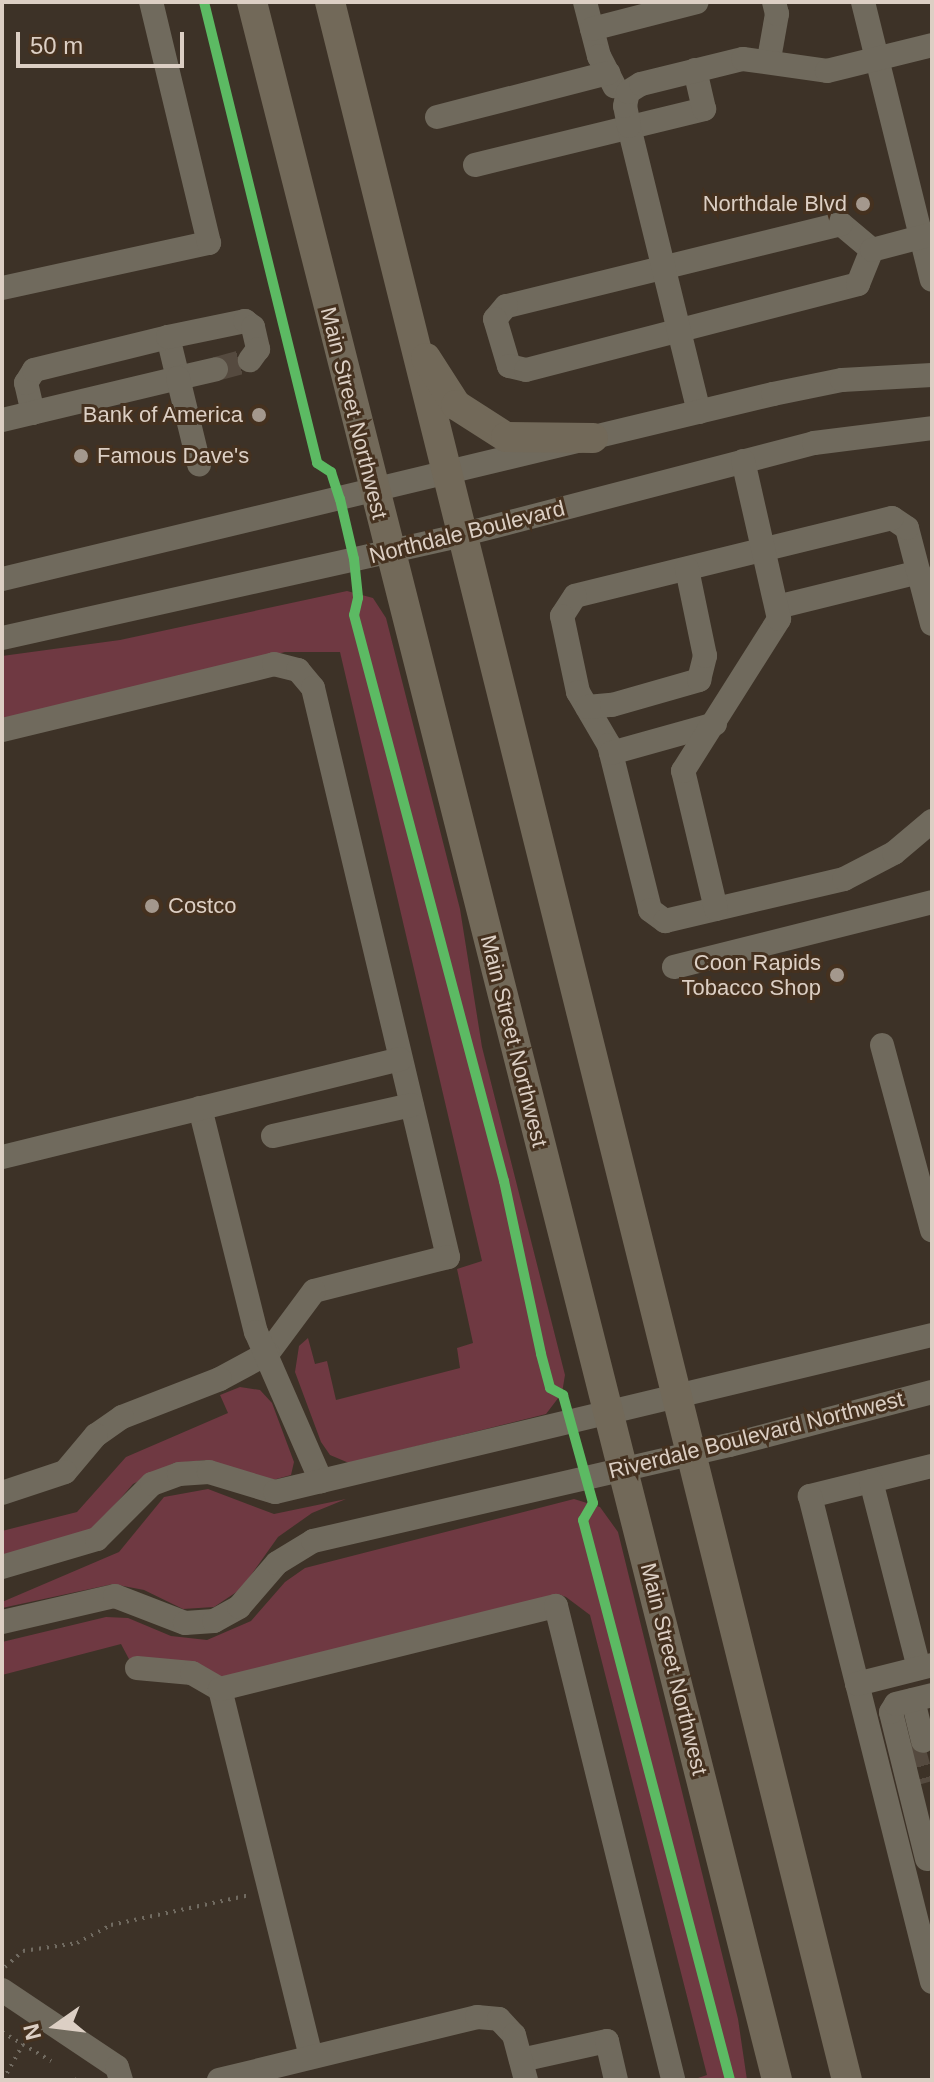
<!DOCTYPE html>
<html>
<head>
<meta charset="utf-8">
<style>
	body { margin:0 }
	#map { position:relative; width:934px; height:2082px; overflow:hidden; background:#3d3227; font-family:Arial,sans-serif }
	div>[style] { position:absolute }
	.green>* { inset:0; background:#6f3942 }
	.minor-tunnel>* { height:24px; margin-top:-12px; transform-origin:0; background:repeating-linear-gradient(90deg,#554a3f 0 24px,transparent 0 36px) }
	.path>* { height:4px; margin-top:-2px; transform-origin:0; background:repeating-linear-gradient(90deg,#716b61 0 2px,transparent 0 8px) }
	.minor>* { height:24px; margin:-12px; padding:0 12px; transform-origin:12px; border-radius:12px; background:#706a5d }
	.major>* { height:30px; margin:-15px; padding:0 15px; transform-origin:15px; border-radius:15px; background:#726959 }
	.cycleway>* { height:10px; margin:-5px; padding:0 5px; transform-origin:5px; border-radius:5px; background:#5cba63 }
	.dots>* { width:22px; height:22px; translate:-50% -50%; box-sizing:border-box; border:4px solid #45311f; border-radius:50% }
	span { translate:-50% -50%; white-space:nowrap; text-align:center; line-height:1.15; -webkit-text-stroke:6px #45311f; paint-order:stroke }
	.poi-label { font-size:22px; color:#dccfc4 }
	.right { translate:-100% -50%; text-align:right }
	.left { translate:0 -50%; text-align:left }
	.street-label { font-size:22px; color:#dccfc4 }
	.frame { position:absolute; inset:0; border:4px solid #dccfc4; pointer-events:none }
	.north { position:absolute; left:16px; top:1986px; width:80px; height:80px; -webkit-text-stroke:6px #45311f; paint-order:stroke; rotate:256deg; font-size:22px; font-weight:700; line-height:32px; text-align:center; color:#dccfc4 }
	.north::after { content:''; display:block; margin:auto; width:28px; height:36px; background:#dccfc4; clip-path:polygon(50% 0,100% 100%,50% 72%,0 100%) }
	.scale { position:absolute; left:16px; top:32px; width:168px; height:36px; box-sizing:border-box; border:4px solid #dccfc4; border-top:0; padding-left:10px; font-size:24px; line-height:28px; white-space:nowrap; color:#dccfc4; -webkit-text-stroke:6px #45311f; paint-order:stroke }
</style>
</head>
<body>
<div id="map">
	<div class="green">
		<i style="clip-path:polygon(347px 591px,373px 598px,386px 618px,460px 909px,482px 1047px,565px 1375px,562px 1393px,546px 1414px,349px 1463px,330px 1455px,321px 1442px,295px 1372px,299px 1346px,308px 1338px,315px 1364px,327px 1361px,336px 1400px,460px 1368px,457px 1348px,473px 1343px,457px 1269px,482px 1261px,340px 652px,285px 652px,2px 720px,2px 656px,120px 640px)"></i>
		<i style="clip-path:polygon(240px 1387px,260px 1390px,272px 1403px,294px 1462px,291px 1475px,269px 1481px,208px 1460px,174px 1463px,133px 1484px,93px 1530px,2px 1556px,2px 1531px,77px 1512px,126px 1457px,228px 1413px,220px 1395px)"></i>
		<i style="clip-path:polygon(208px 1489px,274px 1514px,346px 1499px,312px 1513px,278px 1537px,241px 1589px,214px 1607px,183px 1609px,144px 1590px,113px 1584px,2px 1608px,2px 1602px,119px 1552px,164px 1497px)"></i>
		<i style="clip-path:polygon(574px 1499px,600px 1507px,618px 1532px,738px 2019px,747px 2080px,692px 2080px,707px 2075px,590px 1615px,566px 1597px,558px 1594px,225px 1680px,207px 1669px,130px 1661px,121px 1644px,2px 1675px,2px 1642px,106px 1617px,128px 1618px,171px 1636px,207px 1640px,251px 1621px,285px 1582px,305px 1568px)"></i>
	</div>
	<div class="minor-tunnel">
		<i style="left:216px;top:369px;width:35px;rotate:-15deg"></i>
		<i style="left:912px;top:1744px;width:41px;rotate:74.2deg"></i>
	</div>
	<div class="path">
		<i style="left:5px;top:1967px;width:24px;rotate:-42deg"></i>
		<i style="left:23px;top:1951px;width:55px;rotate:-8.4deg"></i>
		<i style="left:77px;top:1943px;width:38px;rotate:-28deg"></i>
		<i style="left:111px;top:1925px;width:142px;rotate:-12.2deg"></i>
		<i style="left:2px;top:2032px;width:57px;rotate:30.6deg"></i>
		<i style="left:74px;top:2079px;width:2px;rotate:27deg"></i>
		<i style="left:3px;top:2080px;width:41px;rotate:-60.9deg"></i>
	</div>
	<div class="minor">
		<i style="left:585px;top:2px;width:56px;rotate:75.5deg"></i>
		<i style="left:599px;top:56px;width:34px;rotate:63deg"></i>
		<i style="left:863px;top:2px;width:286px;rotate:76.1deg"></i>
		<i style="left:592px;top:29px;width:108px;rotate:-14.4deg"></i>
		<i style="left:769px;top:59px;width:46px;rotate:-79.9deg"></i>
		<i style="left:777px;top:14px;width:12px;rotate:-104deg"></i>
		<i style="left:437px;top:117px;width:177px;rotate:-14.4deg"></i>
		<i style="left:475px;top:165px;width:236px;rotate:-13.7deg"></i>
		<i style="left:704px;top:109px;width:40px;rotate:-103deg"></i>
		<i style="left:872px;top:250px;width:40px;rotate:-140deg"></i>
		<i style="left:841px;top:224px;width:345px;rotate:166.2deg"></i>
		<i style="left:506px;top:306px;width:17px;rotate:130deg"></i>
		<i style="left:495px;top:319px;width:49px;rotate:73.4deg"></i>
		<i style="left:509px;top:366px;width:17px;rotate:13deg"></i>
		<i style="left:526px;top:370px;width:343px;rotate:-14.5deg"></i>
		<i style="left:858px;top:284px;width:37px;rotate:-68deg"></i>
		<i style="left:872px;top:250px;width:62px;rotate:-14.9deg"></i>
		<i style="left:2px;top:288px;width:212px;rotate:-12.3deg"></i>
		<i style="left:209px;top:243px;width:248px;rotate:-103.5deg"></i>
		<i style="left:168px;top:337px;width:42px;rotate:76.3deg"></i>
		<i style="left:178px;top:378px;width:39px;rotate:-13deg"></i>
		<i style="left:699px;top:412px;width:294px;rotate:-103.8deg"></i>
		<i style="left:629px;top:126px;width:20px;rotate:-101deg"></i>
		<i style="left:625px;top:106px;width:14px;rotate:-78deg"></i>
		<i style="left:628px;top:92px;width:15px;rotate:-32deg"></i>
		<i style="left:641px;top:84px;width:105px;rotate:-13.8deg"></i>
		<i style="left:743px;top:59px;width:85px;rotate:8.1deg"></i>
		<i style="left:827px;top:71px;width:108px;rotate:-13.9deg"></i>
		<i style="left:33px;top:413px;width:31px;rotate:-103deg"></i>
		<i style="left:26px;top:383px;width:15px;rotate:-58deg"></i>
		<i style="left:34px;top:370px;width:138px;rotate:-13.8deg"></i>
		<i style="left:168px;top:337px;width:79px;rotate:-11.7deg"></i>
		<i style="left:245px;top:321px;width:10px;rotate:37deg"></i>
		<i style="left:253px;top:327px;width:23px;rotate:77deg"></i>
		<i style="left:258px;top:349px;width:14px;rotate:126deg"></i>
		<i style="left:2px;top:420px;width:181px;rotate:-13.4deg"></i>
		<i style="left:178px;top:378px;width:89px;rotate:76.3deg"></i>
		<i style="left:2px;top:579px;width:793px;rotate:-13.49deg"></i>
		<i style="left:773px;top:394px;width:70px;rotate:-11.5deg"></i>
		<i style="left:842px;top:380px;width:90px;rotate:-3.2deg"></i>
		<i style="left:777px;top:607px;width:146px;rotate:-13.8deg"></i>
		<i style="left:932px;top:624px;width:99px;rotate:-104.6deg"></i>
		<i style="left:907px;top:528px;width:18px;rotate:-146deg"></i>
		<i style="left:892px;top:518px;width:326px;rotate:166.2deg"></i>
		<i style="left:575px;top:596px;width:24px;rotate:123deg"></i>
		<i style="left:562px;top:616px;width:78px;rotate:78.1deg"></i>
		<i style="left:578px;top:692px;width:61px;rotate:59.7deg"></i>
		<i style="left:609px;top:745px;width:170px;rotate:76deg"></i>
		<i style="left:650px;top:910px;width:19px;rotate:36deg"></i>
		<i style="left:665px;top:921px;width:184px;rotate:-13.2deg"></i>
		<i style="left:844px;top:879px;width:56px;rotate:-27.5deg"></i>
		<i style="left:894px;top:853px;width:50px;rotate:-40.1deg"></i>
		<i style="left:2px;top:638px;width:470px;rotate:-12.6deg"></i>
		<i style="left:461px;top:535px;width:365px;rotate:-14.6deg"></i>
		<i style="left:814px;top:443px;width:119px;rotate:-7.2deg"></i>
		<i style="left:587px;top:707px;width:25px;rotate:-5deg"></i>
		<i style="left:612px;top:705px;width:91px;rotate:-16deg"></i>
		<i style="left:699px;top:680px;width:25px;rotate:-76deg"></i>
		<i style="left:705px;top:656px;width:89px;rotate:-101.7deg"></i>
		<i style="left:2px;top:730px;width:280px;rotate:-13.6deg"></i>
		<i style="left:274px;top:664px;width:25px;rotate:14deg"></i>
		<i style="left:298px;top:670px;width:23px;rotate:50deg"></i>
		<i style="left:313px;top:688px;width:585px;rotate:76.65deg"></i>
		<i style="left:448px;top:1257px;width:138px;rotate:165.8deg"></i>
		<i style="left:314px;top:1291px;width:77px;rotate:126.6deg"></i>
		<i style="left:268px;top:1353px;width:55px;rotate:151.6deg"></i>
		<i style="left:220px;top:1379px;width:105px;rotate:158.8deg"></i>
		<i style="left:122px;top:1417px;width:32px;rotate:145deg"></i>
		<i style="left:96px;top:1435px;width:48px;rotate:130deg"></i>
		<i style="left:65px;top:1472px;width:66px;rotate:161.6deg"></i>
		<i style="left:611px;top:753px;width:108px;rotate:-15.6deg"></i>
		<i style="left:716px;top:909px;width:142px;rotate:-103.4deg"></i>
		<i style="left:683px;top:771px;width:180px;rotate:-57.7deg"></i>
		<i style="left:779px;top:619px;width:162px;rotate:-102.8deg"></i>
		<i style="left:674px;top:967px;width:266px;rotate:-14.1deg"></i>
		<i style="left:882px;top:1045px;width:192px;rotate:74.9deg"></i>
		<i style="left:200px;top:1108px;width:231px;rotate:76deg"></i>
		<i style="left:256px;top:1332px;width:163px;rotate:66.4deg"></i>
		<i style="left:273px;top:1136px;width:142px;rotate:-12.6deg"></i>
		<i style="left:2px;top:1157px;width:410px;rotate:-13.8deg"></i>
		<i style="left:932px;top:1466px;width:126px;rotate:166.2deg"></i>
		<i style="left:810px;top:1496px;width:501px;rotate:75.91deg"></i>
		<i style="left:871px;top:1481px;width:193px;rotate:75.6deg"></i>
		<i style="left:2px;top:1567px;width:99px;rotate:-16.4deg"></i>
		<i style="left:97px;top:1539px;width:78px;rotate:-45deg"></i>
		<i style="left:152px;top:1484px;width:29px;rotate:-20deg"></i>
		<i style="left:179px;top:1474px;width:30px;rotate:-4deg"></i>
		<i style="left:209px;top:1472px;width:69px;rotate:16.9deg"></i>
		<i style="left:275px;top:1492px;width:675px;rotate:-13.44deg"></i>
		<i style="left:2px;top:1622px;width:116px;rotate:-13deg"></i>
		<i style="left:115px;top:1596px;width:75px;rotate:21.1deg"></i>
		<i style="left:185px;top:1623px;width:29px;rotate:-4deg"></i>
		<i style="left:214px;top:1621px;width:29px;rotate:-29deg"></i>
		<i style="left:239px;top:1607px;width:58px;rotate:-49.2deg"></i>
		<i style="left:277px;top:1563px;width:42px;rotate:-31.4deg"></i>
		<i style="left:313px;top:1541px;width:428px;rotate:-13deg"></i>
		<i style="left:730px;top:1445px;width:209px;rotate:-14.7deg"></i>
		<i style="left:137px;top:1668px;width:55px;rotate:5.2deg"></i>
		<i style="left:192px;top:1673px;width:32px;rotate:30deg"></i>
		<i style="left:220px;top:1689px;width:379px;rotate:76.1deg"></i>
		<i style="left:857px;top:1684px;width:77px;rotate:-14.2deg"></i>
		<i style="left:220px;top:1689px;width:346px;rotate:-13.9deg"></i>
		<i style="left:556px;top:1606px;width:488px;rotate:76.1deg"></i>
		<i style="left:913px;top:1700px;width:42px;rotate:76.3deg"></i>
		<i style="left:927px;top:1859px;width:151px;rotate:-103.8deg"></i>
		<i style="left:891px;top:1712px;width:9px;rotate:-58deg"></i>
		<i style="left:896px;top:1704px;width:37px;rotate:-14deg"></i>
		<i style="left:2px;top:1990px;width:138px;rotate:33.8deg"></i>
		<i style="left:117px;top:2067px;width:14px;rotate:73deg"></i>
		<i style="left:521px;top:2060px;width:88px;rotate:-12.5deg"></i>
		<i style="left:607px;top:2041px;width:40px;rotate:77deg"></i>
		<i style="left:219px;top:2080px;width:266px;rotate:-13.7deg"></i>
		<i style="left:477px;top:2017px;width:22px;rotate:5deg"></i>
		<i style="left:499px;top:2019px;width:22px;rotate:47deg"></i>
		<i style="left:514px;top:2035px;width:47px;rotate:75.1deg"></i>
	</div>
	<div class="major">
		<i style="left:252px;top:2px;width:2143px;rotate:75.82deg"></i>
		<i style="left:330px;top:2px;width:2141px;rotate:76.03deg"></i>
		<i style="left:426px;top:358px;width:56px;rotate:57.4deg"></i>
		<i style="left:456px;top:405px;width:59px;rotate:32.6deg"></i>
		<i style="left:506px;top:437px;width:87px;rotate:0.7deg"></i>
	</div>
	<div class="cycleway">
		<i style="left:204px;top:2px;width:475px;rotate:76.2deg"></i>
		<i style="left:317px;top:463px;width:17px;rotate:33deg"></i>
		<i style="left:331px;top:472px;width:28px;rotate:72deg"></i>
		<i style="left:340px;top:499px;width:62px;rotate:76.9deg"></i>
		<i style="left:354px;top:559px;width:39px;rotate:84deg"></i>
		<i style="left:358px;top:598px;width:17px;rotate:103deg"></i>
		<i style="left:354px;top:615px;width:586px;rotate:75.16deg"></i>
		<i style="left:504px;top:1181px;width:177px;rotate:77.9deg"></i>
		<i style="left:541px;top:1354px;width:35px;rotate:75deg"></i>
		<i style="left:550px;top:1388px;width:15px;rotate:28deg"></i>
		<i style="left:563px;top:1395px;width:112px;rotate:74.5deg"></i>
		<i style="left:593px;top:1503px;width:20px;rotate:120deg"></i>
		<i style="left:583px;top:1520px;width:579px;rotate:75.29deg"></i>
	</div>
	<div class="dots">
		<i style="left:863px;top:204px;background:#a4988d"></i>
		<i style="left:259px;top:415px;background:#a4988d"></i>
		<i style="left:81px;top:456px;background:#a4988d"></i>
		<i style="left:152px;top:906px;background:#a4988d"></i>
		<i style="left:837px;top:975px;background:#a4988d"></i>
	</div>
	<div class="poi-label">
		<span class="right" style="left:847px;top:204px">Northdale Blvd</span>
		<span class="right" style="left:243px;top:415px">Bank of America</span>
		<span class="left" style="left:97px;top:456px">Famous Dave's</span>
		<span class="left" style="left:168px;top:906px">Costco</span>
		<span class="right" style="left:821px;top:975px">Coon Rapids<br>Tobacco Shop</span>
	</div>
	<div class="street-label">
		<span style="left:354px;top:413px;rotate:76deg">Main Street Northwest</span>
		<span style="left:467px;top:532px;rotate:-14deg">Northdale Boulevard</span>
		<span style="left:514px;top:1041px;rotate:76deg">Main Street Northwest</span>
		<span style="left:756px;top:1435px;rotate:-14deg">Riverdale Boulevard Northwest</span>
		<span style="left:674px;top:1669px;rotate:76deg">Main Street Northwest</span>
	</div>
	<div class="frame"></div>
	<div class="north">N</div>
	<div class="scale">50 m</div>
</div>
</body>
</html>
